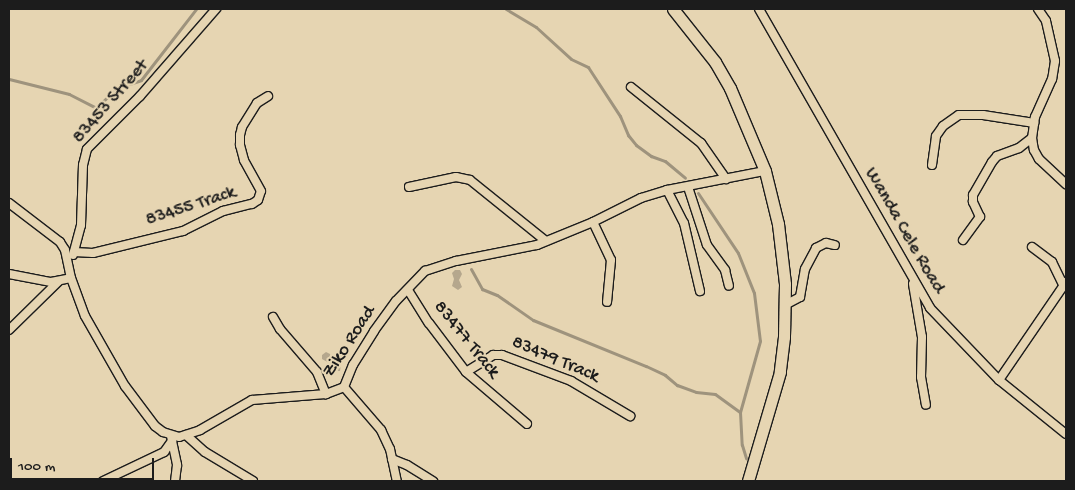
<!DOCTYPE html>
<html>
<head>
<meta charset="utf-8">
<style>
	body { margin:0 }
	#map { position:relative; width:1075px; height:490px; overflow:hidden; background:#e6d5b2; font-family:"Gochi Hand",sans-serif }
	div>[style] { position:absolute }
	.stream>* { height:3px; margin:-1.5px; padding:0 1.5px; transform-origin:1.5px; border-radius:1.5px; background:#9e937d }
	.building>* { inset:0; background:#b5a78d }
	.roads { filter:drop-shadow(1px 0 #1c1c1c) drop-shadow(-1px 0 #1c1c1c) drop-shadow(0 1px #1c1c1c) drop-shadow(0 -1px #1c1c1c) }
	.minor>* { height:8px; margin:-4px; padding:0 4px; transform-origin:4px; border-radius:4px; background:#e6d5b2 }
	.secondary>* { height:11px; margin:-5.5px; padding:0 5.5px; transform-origin:5.5px; border-radius:5.5px; background:#e6d5b2 }
	span { translate:-50% -50%; white-space:nowrap; text-align:center; line-height:1.15; -webkit-text-stroke:4.5px #e6d5b2; paint-order:stroke }
	.street-label { font-size:19px; color:#1c1c1c }
	.frame { position:absolute; inset:0; border:10px solid #1c1c1c; pointer-events:none }
	.scale { position:absolute; left:10px; top:458px; width:144px; height:22px; box-sizing:border-box; border:2px solid #1c1c1c; border-top:0; padding-left:6px; font-size:15px; line-height:18px; white-space:nowrap; color:#1c1c1c; -webkit-text-stroke:4px #e6d5b2; paint-order:stroke }
</style>
</head>
<body>
<div id="map">
	<div class="stream">
		<i style="left:506px;top:9px;width:35px;rotate:31deg"></i>
		<i style="left:536px;top:27px;width:47px;rotate:42.4deg"></i>
		<i style="left:571px;top:59px;width:19px;rotate:25deg"></i>
		<i style="left:588px;top:67px;width:59px;rotate:56.9deg"></i>
		<i style="left:620px;top:116px;width:21px;rotate:67deg"></i>
		<i style="left:628px;top:135px;width:13px;rotate:51deg"></i>
		<i style="left:636px;top:145px;width:19px;rotate:36deg"></i>
		<i style="left:651px;top:156px;width:15px;rotate:20deg"></i>
		<i style="left:665px;top:161px;width:26px;rotate:40deg"></i>
		<i style="left:9px;top:79px;width:62px;rotate:14deg"></i>
		<i style="left:69px;top:94px;width:30px;rotate:27deg"></i>
		<i style="left:96px;top:108px;width:29px;rotate:-44deg"></i>
		<i style="left:117px;top:88px;width:25px;rotate:-18deg"></i>
		<i style="left:141px;top:80px;width:90px;rotate:-52.2deg"></i>
		<i style="left:698px;top:193px;width:72px;rotate:56.3deg"></i>
		<i style="left:738px;top:253px;width:43px;rotate:68.2deg"></i>
		<i style="left:754px;top:293px;width:48px;rotate:82.9deg"></i>
		<i style="left:760px;top:341px;width:74px;rotate:105.7deg"></i>
		<i style="left:740px;top:412px;width:33px;rotate:87deg"></i>
		<i style="left:742px;top:445px;width:14px;rotate:73deg"></i>
		<i style="left:471px;top:269px;width:23px;rotate:61deg"></i>
		<i style="left:482px;top:289px;width:16px;rotate:22deg"></i>
		<i style="left:497px;top:295px;width:44px;rotate:34.8deg"></i>
		<i style="left:533px;top:320px;width:122px;rotate:22.2deg"></i>
		<i style="left:646px;top:366px;width:21px;rotate:25deg"></i>
		<i style="left:665px;top:375px;width:16px;rotate:40deg"></i>
		<i style="left:677px;top:385px;width:20px;rotate:20deg"></i>
		<i style="left:696px;top:392px;width:19px;rotate:6deg"></i>
		<i style="left:715px;top:394px;width:31px;rotate:36deg"></i>
	</div>
	<div class="building">
		<i style="clip-path:polygon(455px 270px,460px 270px,462px 274px,459px 280px,462px 287px,458px 290px,452px 286px,454px 279px,452px 273px)"></i>
		<i style="clip-path:polygon(326px 352px,330px 354px,332px 361px,341px 364px,340px 371px,335px 371px,331px 364px,322px 359px,322px 355px)"></i>
	</div>
	<div class="roads">
		<div class="minor">
			<i style="left:759px;top:9px;width:344px;rotate:60.2deg"></i>
			<i style="left:930px;top:308px;width:100px;rotate:46.2deg"></i>
			<i style="left:999px;top:380px;width:86px;rotate:38.9deg"></i>
			<i style="left:1038px;top:9px;width:14px;rotate:56deg"></i>
			<i style="left:1046px;top:21px;width:41px;rotate:77.3deg"></i>
			<i style="left:1055px;top:61px;width:18px;rotate:99deg"></i>
			<i style="left:1052px;top:79px;width:42px;rotate:114.1deg"></i>
			<i style="left:1035px;top:117px;width:21px;rotate:98deg"></i>
			<i style="left:1032px;top:138px;width:12px;rotate:81deg"></i>
			<i style="left:1034px;top:150px;width:10px;rotate:61deg"></i>
			<i style="left:1039px;top:159px;width:37px;rotate:43deg"></i>
			<i style="left:631px;top:87px;width:90px;rotate:38.7deg"></i>
			<i style="left:701px;top:143px;width:44px;rotate:55.2deg"></i>
			<i style="left:932px;top:165px;width:29px;rotate:-82deg"></i>
			<i style="left:936px;top:136px;width:12px;rotate:-55deg"></i>
			<i style="left:943px;top:126px;width:19px;rotate:-35deg"></i>
			<i style="left:959px;top:115px;width:24px"></i>
			<i style="left:983px;top:115px;width:52px;rotate:8.9deg"></i>
			<i style="left:409px;top:187px;width:48px;rotate:-12deg"></i>
			<i style="left:456px;top:177px;width:14px;rotate:12deg"></i>
			<i style="left:470px;top:180px;width:97px;rotate:38.8deg"></i>
			<i style="left:688px;top:187px;width:61px;rotate:71.9deg"></i>
			<i style="left:707px;top:245px;width:31px;rotate:54deg"></i>
			<i style="left:725px;top:270px;width:16px;rotate:76deg"></i>
			<i style="left:667px;top:190px;width:37px;rotate:63deg"></i>
			<i style="left:684px;top:223px;width:70px;rotate:76.8deg"></i>
			<i style="left:9px;top:203px;width:64px;rotate:37.4deg"></i>
			<i style="left:60px;top:242px;width:9px;rotate:58deg"></i>
			<i style="left:65px;top:250px;width:29px;rotate:78deg"></i>
			<i style="left:71px;top:278px;width:40px;rotate:69.8deg"></i>
			<i style="left:85px;top:316px;width:81px;rotate:60.3deg"></i>
			<i style="left:125px;top:386px;width:50px;rotate:53.1deg"></i>
			<i style="left:155px;top:426px;width:10px;rotate:37deg"></i>
			<i style="left:163px;top:432px;width:17px;rotate:17deg"></i>
			<i style="left:179px;top:437px;width:22px;rotate:-18deg"></i>
			<i style="left:200px;top:430px;width:60px;rotate:-30deg"></i>
			<i style="left:252px;top:400px;width:74px;rotate:-4.6deg"></i>
			<i style="left:326px;top:394px;width:19px;rotate:-21deg"></i>
			<i style="left:344px;top:387px;width:24px;rotate:-68deg"></i>
			<i style="left:353px;top:365px;width:40px;rotate:-58deg"></i>
			<i style="left:374px;top:331px;width:37px;rotate:-54deg"></i>
			<i style="left:396px;top:301px;width:42px;rotate:-46deg"></i>
			<i style="left:425px;top:271px;width:33px;rotate:-18deg"></i>
			<i style="left:456px;top:261px;width:83px;rotate:-11.2deg"></i>
			<i style="left:537px;top:245px;width:61px;rotate:-22.3deg"></i>
			<i style="left:593px;top:222px;width:54px;rotate:-26.6deg"></i>
			<i style="left:641px;top:198px;width:27px;rotate:-17deg"></i>
			<i style="left:667px;top:190px;width:100px;rotate:-11deg"></i>
			<i style="left:593px;top:222px;width:42px;rotate:64.7deg"></i>
			<i style="left:611px;top:260px;width:42px;rotate:95.4deg"></i>
			<i style="left:963px;top:240px;width:29px;rotate:-54deg"></i>
			<i style="left:980px;top:217px;width:17px;rotate:-115deg"></i>
			<i style="left:973px;top:202px;width:7px;rotate:-90deg"></i>
			<i style="left:973px;top:195px;width:38px;rotate:-60deg"></i>
			<i style="left:992px;top:162px;width:8px;rotate:-50deg"></i>
			<i style="left:997px;top:156px;width:23px;rotate:-20deg"></i>
			<i style="left:1019px;top:148px;width:16px;rotate:-38deg"></i>
			<i style="left:1032px;top:247px;width:25px;rotate:37deg"></i>
			<i style="left:1052px;top:262px;width:25px;rotate:64deg"></i>
			<i style="left:74px;top:252px;width:19px;rotate:3deg"></i>
			<i style="left:93px;top:253px;width:93px;rotate:-13.7deg"></i>
			<i style="left:183px;top:231px;width:45px;rotate:-26.6deg"></i>
			<i style="left:223px;top:211px;width:30px;rotate:-14deg"></i>
			<i style="left:252px;top:204px;width:7px;rotate:-34deg"></i>
			<i style="left:258px;top:200px;width:9px;rotate:-72deg"></i>
			<i style="left:261px;top:191px;width:35px;rotate:-119deg"></i>
			<i style="left:244px;top:160px;width:16px;rotate:-105deg"></i>
			<i style="left:240px;top:145px;width:10px;rotate:-90deg"></i>
			<i style="left:240px;top:135px;width:8px;rotate:-76deg"></i>
			<i style="left:242px;top:127px;width:28px;rotate:-58deg"></i>
			<i style="left:257px;top:103px;width:13px;rotate:-32deg"></i>
			<i style="left:73px;top:255px;width:31px;rotate:-75deg"></i>
			<i style="left:81px;top:225px;width:60px;rotate:-88.1deg"></i>
			<i style="left:83px;top:165px;width:16px;rotate:-76deg"></i>
			<i style="left:87px;top:149px;width:75px;rotate:-45deg"></i>
			<i style="left:140px;top:96px;width:116px;rotate:-48.9deg"></i>
			<i style="left:9px;top:274px;width:43px;rotate:10.8deg"></i>
			<i style="left:51px;top:282px;width:20px;rotate:-11deg"></i>
			<i style="left:913px;top:284px;width:54px;rotate:80.4deg"></i>
			<i style="left:922px;top:337px;width:40px;rotate:91.4deg"></i>
			<i style="left:921px;top:377px;width:28px;rotate:80deg"></i>
			<i style="left:408px;top:290px;width:39px;rotate:58deg"></i>
			<i style="left:429px;top:323px;width:61px;rotate:52.9deg"></i>
			<i style="left:466px;top:372px;width:80px;rotate:40.4deg"></i>
			<i style="left:785px;top:305px;width:17px;rotate:-28deg"></i>
			<i style="left:800px;top:297px;width:28px;rotate:-80deg"></i>
			<i style="left:805px;top:269px;width:24px;rotate:-62deg"></i>
			<i style="left:816px;top:248px;width:11px;rotate:-27deg"></i>
			<i style="left:826px;top:243px;width:9px;rotate:13deg"></i>
			<i style="left:273px;top:317px;width:14px;rotate:60deg"></i>
			<i style="left:280px;top:329px;width:57px;rotate:49.3deg"></i>
			<i style="left:317px;top:372px;width:24px;rotate:68deg"></i>
			<i style="left:9px;top:330px;width:69px;rotate:-44.4deg"></i>
			<i style="left:466px;top:372px;width:32px;rotate:-32deg"></i>
			<i style="left:493px;top:355px;width:9px"></i>
			<i style="left:502px;top:355px;width:74px;rotate:20.6deg"></i>
			<i style="left:571px;top:381px;width:69px;rotate:30.7deg"></i>
			<i style="left:999px;top:380px;width:119px;rotate:-55.6deg"></i>
			<i style="left:344px;top:387px;width:57px;rotate:49.3deg"></i>
			<i style="left:381px;top:430px;width:21px;rotate:65deg"></i>
			<i style="left:390px;top:449px;width:33px;rotate:78deg"></i>
			<i style="left:186px;top:435px;width:25px;rotate:42deg"></i>
			<i style="left:205px;top:452px;width:56px;rotate:31.1deg"></i>
			<i style="left:172px;top:441px;width:25px;rotate:78deg"></i>
			<i style="left:177px;top:465px;width:16px;rotate:97deg"></i>
			<i style="left:392px;top:459px;width:16px;rotate:22deg"></i>
			<i style="left:407px;top:465px;width:31px;rotate:32deg"></i>
			<i style="left:103px;top:481px;width:68px;rotate:-25.4deg"></i>
			<i style="left:164px;top:452px;width:14px;rotate:-54deg"></i>
			<i style="left:172px;top:441px;width:5px;rotate:-101deg"></i>
		</div>
		<div class="secondary">
			<i style="left:673px;top:9px;width:68px;rotate:51.6deg"></i>
			<i style="left:715px;top:62px;width:30px;rotate:60deg"></i>
			<i style="left:730px;top:88px;width:90px;rotate:67.1deg"></i>
			<i style="left:765px;top:171px;width:55px;rotate:76.2deg"></i>
			<i style="left:778px;top:224px;width:60px;rotate:83.3deg"></i>
			<i style="left:785px;top:284px;width:53px;rotate:91.1deg"></i>
			<i style="left:784px;top:337px;width:35px;rotate:97deg"></i>
			<i style="left:780px;top:372px;width:114px;rotate:106.4deg"></i>
		</div>
	</div>
	<div class="street-label">
		<span style="left:111px;top:102px;rotate:-49deg">83453 Street</span>
		<span style="left:191px;top:207px;rotate:-18deg">83455 Track</span>
		<span style="left:904px;top:231px;rotate:60deg">Wanda Cele Road</span>
		<span style="left:466px;top:340px;rotate:51deg">83477 Track</span>
		<span style="left:350px;top:342px;rotate:-57deg">Ziko Road</span>
		<span style="left:555px;top:360px;rotate:23deg">83479 Track</span>
	</div>
	<div class="frame"></div>
	<div class="scale">100 m</div>
</div>
</body>
</html>
